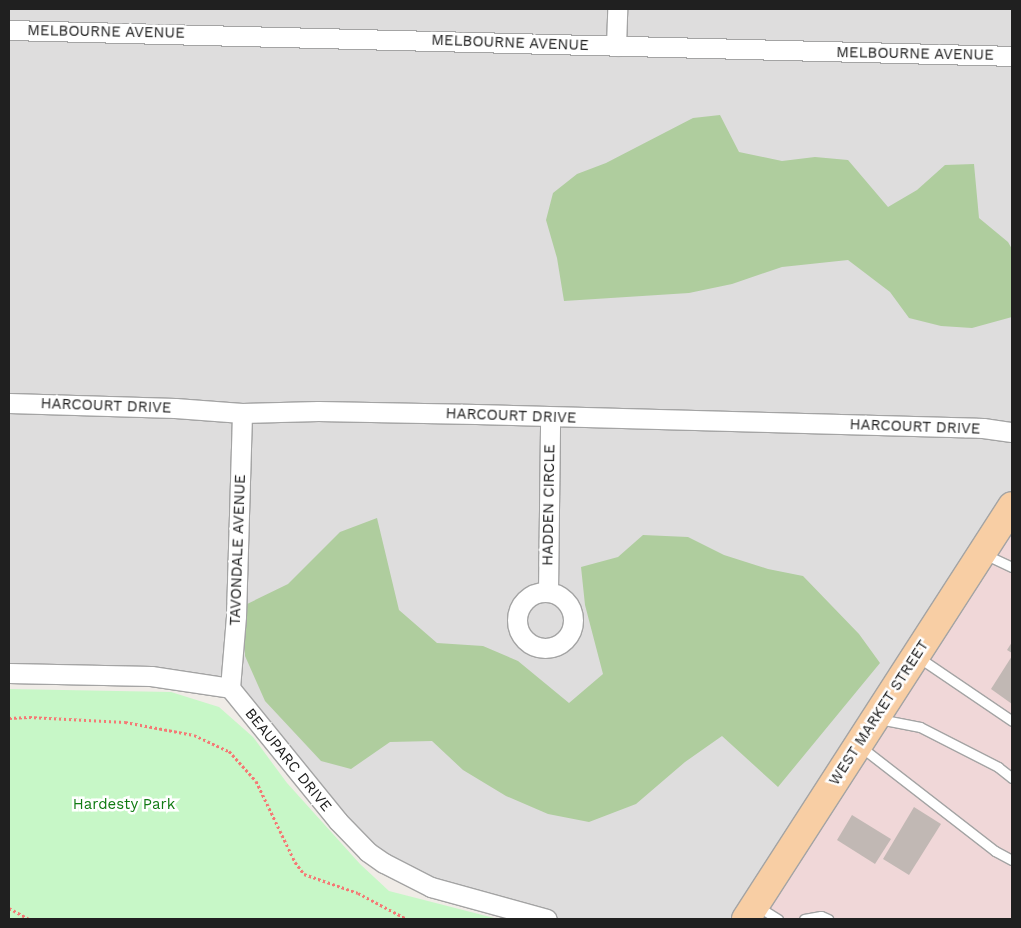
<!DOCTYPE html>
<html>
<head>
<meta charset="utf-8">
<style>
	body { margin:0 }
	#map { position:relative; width:1021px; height:928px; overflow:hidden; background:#f0ece7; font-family:"Work Sans",sans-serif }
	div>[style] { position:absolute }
	.residential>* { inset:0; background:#dedddd }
	.commercial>* { inset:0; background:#f0d7d8 }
	.forest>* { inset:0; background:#afcd9e }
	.park>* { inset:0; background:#c7f7c7 }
	.building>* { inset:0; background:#c1b8b4 }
	.path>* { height:3px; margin-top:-1.5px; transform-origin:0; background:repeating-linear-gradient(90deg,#f47975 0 2.5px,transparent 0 5px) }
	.roads { filter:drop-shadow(1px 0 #a4a4a4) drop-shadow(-1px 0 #a4a4a4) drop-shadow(0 1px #a4a4a4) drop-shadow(0 -1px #a4a4a4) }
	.lane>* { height:9px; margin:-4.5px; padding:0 4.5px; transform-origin:4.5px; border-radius:4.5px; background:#fff }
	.street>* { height:19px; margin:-9.5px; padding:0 9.5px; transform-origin:9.5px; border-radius:9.5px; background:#fff }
	.street>.ring { margin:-9.5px; padding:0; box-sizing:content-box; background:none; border:19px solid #fff; border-radius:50% }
	.primary>* { height:28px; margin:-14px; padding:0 14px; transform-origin:14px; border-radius:14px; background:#f8cea4 }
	span { translate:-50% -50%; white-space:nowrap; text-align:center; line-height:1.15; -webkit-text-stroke:5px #fff; paint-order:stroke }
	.street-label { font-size:15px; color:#202020 }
	.park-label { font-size:15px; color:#117b13 }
	.frame { position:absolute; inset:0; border:10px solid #202020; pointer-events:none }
</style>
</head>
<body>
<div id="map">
	<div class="residential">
		<i style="clip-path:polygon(9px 9px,1012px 9px,1012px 506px,746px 919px,547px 919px,384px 863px,230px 688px,9px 673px)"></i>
	</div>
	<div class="commercial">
		<i style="clip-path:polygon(1012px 506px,1012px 919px,748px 919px)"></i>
	</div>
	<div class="forest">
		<i style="clip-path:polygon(720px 115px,739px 152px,782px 161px,815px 157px,848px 160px,888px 207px,917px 190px,945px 165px,974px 164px,979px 218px,1008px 242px,1012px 249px,1012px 317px,972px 328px,941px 326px,909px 318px,890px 292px,848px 260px,782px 267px,732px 284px,689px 293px,564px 301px,557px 258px,546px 220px,553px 193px,577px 174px,606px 163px,693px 118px)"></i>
		<i style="clip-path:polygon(377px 518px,399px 610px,437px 643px,483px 646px,518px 661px,569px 703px,603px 674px,585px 605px,581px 567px,618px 557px,643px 535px,688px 537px,724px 555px,768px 569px,803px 576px,859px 634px,880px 663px,778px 787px,722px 736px,685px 762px,636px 804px,589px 822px,548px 814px,506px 796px,463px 770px,432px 741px,390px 742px,351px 769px,321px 761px,265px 701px,245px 656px,243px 606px,288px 584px,340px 532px)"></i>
	</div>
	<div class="park">
		<i style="clip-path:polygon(9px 689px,171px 692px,219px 707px,253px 737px,287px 783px,360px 864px,389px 891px,498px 919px,9px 919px)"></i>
	</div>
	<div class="building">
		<i style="clip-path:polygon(1012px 642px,1012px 653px,1007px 650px)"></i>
		<i style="clip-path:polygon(1012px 656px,1012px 704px,991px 689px)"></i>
		<i style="clip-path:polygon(914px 807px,941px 824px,909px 875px,883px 859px)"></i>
		<i style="clip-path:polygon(852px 815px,891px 839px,875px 864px,837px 840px)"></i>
	</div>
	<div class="path">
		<i style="left:9px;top:718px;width:20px;rotate:-3deg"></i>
		<i style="left:29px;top:717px;width:96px;rotate:3deg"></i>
		<i style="left:125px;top:722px;width:70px;rotate:10.7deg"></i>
		<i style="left:194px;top:735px;width:38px;rotate:25deg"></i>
		<i style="left:229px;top:751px;width:40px;rotate:48deg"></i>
		<i style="left:256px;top:781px;width:90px;rotate:64.3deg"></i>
		<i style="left:295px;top:862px;width:15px;rotate:53deg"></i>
		<i style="left:304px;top:874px;width:57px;rotate:19.4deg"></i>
		<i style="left:358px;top:893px;width:55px;rotate:28deg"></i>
		<i style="left:9px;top:908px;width:23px;rotate:29deg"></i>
	</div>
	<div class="roads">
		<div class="lane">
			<i style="left:984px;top:554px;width:31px;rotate:25deg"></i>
			<i style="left:918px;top:657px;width:114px;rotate:34.2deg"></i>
			<i style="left:879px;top:719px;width:42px;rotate:11deg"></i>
			<i style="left:920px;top:727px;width:88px;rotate:27.1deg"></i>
			<i style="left:998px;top:767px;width:18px;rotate:38deg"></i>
			<i style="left:861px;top:747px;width:170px;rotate:37.8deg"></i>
			<i style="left:995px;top:851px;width:19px;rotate:28deg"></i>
			<i style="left:757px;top:906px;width:25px;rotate:32deg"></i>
			<i style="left:804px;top:919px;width:17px;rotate:-10deg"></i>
			<i style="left:821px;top:916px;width:8px;rotate:23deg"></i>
		</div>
		<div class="street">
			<i style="left:9px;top:30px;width:1003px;rotate:1.48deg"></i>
			<i style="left:616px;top:46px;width:37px;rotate:-88deg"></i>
			<i style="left:9px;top:403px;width:166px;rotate:1.7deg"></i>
			<i style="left:175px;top:408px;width:67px;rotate:4.3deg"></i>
			<i style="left:242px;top:413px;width:76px;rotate:-1.5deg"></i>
			<i style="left:318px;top:411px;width:158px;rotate:1.1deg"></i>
			<i style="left:476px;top:414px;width:507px;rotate:1.58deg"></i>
			<i style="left:983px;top:428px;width:29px;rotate:8deg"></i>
			<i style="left:548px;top:592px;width:174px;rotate:-89.3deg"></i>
			<i class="ring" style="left:517px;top:592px;width:37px;height:37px"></i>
			<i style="left:9px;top:673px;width:142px;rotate:1.2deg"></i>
			<i style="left:151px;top:676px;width:80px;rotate:8.6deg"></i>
			<i style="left:230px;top:688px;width:171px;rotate:50.9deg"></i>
			<i style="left:338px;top:821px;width:43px;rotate:45.9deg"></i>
			<i style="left:368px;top:852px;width:19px;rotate:35deg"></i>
			<i style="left:384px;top:863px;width:53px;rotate:27.1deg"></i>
			<i style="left:431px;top:887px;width:120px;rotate:15.4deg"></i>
			<i style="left:230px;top:688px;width:72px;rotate:-85.2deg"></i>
			<i style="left:236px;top:616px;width:203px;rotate:-88.3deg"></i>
		</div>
		<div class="primary">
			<i style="left:746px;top:919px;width:491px;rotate:-57.2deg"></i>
		</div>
	</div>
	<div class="street-label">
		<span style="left:106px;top:32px;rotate:1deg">MELBOURNE AVENUE</span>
		<span style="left:510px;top:43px;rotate:2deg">MELBOURNE AVENUE</span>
		<span style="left:915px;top:54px;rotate:1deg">MELBOURNE AVENUE</span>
		<span style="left:106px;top:406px;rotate:2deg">HARCOURT DRIVE</span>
		<span style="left:511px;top:416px;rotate:2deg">HARCOURT DRIVE</span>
		<span style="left:915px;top:427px;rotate:2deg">HARCOURT DRIVE</span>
		<span style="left:549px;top:505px;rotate:-89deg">HADDEN CIRCLE</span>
		<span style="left:238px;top:550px;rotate:-88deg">TAVONDALE AVENUE</span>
		<span style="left:879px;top:713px;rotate:-57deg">WEST MARKET STREET</span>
		<span style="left:288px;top:760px;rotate:51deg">BEAUPARC DRIVE</span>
	</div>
	<div class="park-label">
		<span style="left:124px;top:805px">Hardesty Park</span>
	</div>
	<div class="frame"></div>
</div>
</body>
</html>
